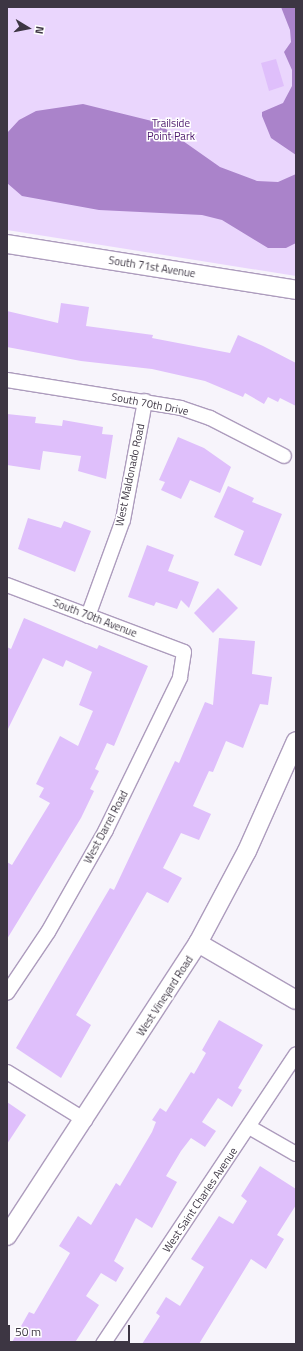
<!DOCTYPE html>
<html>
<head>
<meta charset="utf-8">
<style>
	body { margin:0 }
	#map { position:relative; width:303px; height:1351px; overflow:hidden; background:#f7f4fb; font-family:"Titillium Web",sans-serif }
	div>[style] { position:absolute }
	.green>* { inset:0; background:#ead6fd }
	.water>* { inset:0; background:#aa83ca }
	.building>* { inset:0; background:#dfbffb }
	.roads { filter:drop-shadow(1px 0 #ad9cbd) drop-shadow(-1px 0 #ad9cbd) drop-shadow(0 1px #ad9cbd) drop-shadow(0 -1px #ad9cbd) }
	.minor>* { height:14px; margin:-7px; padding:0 7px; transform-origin:7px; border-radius:7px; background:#fff }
	.tertiary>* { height:18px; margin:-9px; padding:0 9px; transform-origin:9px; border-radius:9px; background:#fff }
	span { translate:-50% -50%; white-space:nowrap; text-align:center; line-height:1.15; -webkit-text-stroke:3px #fff; paint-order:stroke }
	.park-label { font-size:11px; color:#4d196d }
	.street-label { font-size:11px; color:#3d3643 }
	.frame { position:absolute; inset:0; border:8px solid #3d3643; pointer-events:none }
	.north { position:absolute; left:8px; top:8px; width:40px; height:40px; -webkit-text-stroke:3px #fff; paint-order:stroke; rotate:100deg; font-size:11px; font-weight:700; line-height:16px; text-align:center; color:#3d3643 }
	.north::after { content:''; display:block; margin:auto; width:14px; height:18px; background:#3d3643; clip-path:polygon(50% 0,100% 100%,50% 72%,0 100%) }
	.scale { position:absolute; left:8px; top:1325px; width:122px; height:18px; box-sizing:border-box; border:2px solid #3d3643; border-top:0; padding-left:5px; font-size:12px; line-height:14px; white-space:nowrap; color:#3d3643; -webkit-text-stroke:3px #fff; paint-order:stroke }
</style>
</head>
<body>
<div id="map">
	<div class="green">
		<i style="clip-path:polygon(7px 7px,296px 7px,296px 276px,7px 230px)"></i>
	</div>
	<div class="water">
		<i style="clip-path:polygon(281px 7px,296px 7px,296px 155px,271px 138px,262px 116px,262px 112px,283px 103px,292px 86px,292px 70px,284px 52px,291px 42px,290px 30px)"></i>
		<i style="clip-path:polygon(83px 104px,156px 122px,220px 167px,257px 181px,278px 182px,296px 174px,296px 243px,286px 248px,268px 248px,222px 220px,202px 215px,99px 210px,22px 196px,7px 183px,7px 133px,19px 120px,36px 111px)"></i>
	</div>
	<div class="building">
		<i style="clip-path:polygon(276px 59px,284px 86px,269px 91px,261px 63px)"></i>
		<i style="clip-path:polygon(61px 303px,89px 307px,86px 326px,153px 335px,152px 338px,230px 353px,238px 335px,263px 346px,296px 363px,296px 406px,280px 398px,278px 402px,268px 397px,264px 404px,245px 393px,243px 397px,205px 381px,152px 369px,81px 361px,7px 347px,7px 311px,58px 323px)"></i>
		<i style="clip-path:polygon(7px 414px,36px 417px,35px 423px,62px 426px,63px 420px,103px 427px,102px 434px,113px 435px,106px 479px,78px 471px,81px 456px,43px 451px,40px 470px,7px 465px)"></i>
		<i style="clip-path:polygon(178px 437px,204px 448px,231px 467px,220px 493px,190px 480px,181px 499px,161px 490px,165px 482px,159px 480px)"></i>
		<i style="clip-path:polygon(228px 486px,254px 498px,252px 502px,282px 514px,261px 566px,234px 555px,244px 531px,214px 517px)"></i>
		<i style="clip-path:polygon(28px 518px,61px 528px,64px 521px,91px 531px,75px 572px,18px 549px)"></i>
		<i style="clip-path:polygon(147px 545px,174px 555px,168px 571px,199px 582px,189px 608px,181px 600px,177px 609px,156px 602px,154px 606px,128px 597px)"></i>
		<i style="clip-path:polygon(218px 588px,238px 608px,213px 633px,194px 613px)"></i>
		<i style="clip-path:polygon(24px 618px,97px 649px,99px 645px,148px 666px,114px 746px,107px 743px,95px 769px,99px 771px,90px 789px,94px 791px,81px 818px,7px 939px,7px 862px,12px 865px,50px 803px,39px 797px,44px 788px,36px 784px,60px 736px,78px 746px,93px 711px,79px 705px,92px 672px,66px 660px,63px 667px,43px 658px,7px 731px,7px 647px,11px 649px)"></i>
		<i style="clip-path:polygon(219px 638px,255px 641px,252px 674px,272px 677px,268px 705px,260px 704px,243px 748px,226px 741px,213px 772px,209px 771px,193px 806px,211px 814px,199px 840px,181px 833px,163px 868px,182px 878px,168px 903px,147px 892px,76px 1015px,91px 1025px,61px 1078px,16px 1048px,110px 888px,114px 890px,175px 761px,179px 763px,205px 702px,213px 705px)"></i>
		<i style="clip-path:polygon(219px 1020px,263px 1045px,238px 1088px,242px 1090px,232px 1107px,218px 1098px,202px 1122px,216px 1131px,205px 1147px,191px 1138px,181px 1151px,166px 1176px,177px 1182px,152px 1228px,136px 1218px,114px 1261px,124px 1268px,116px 1282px,101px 1273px,86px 1296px,99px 1305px,74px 1344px,11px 1344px,29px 1312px,34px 1314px,70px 1253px,59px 1246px,78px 1216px,91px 1225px,116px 1183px,120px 1186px,152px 1132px,156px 1122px,152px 1120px,160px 1108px,166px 1112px,191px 1072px,194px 1074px,206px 1053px,202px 1050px)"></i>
		<i style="clip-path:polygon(7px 1102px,26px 1115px,7px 1144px)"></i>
		<i style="clip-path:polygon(260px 1166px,296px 1189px,296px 1205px,277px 1235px,284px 1239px,266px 1269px,251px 1259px,199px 1344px,142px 1344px,160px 1316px,156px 1313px,166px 1297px,180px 1306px,204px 1267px,191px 1259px,219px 1216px,233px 1224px,247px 1201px,241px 1196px)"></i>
	</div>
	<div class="roads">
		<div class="minor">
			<i style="left:7px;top:380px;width:176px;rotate:9.1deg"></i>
			<i style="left:181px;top:408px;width:31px;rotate:19deg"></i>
			<i style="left:210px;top:418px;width:83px;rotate:27.2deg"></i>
			<i style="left:7px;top:585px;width:189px;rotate:20.7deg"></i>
			<i style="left:184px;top:652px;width:26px;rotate:99deg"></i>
			<i style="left:180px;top:678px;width:169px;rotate:116deg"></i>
			<i style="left:106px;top:830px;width:117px;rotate:119.6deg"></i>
			<i style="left:48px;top:932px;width:73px;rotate:123.9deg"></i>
			<i style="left:88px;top:616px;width:102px;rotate:-70deg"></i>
			<i style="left:123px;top:520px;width:121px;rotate:-79.5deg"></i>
			<i style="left:7px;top:1072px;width:92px;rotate:31.6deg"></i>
			<i style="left:249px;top:1127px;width:54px;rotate:29.9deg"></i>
			<i style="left:103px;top:1344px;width:348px;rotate:-56.3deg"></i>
		</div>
		<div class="tertiary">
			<i style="left:7px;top:244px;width:293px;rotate:9deg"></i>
			<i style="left:198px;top:943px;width:113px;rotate:30.2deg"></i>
			<i style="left:7px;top:1236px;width:350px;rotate:-56.9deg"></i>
			<i style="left:198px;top:943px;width:104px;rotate:-62deg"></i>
			<i style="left:247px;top:851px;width:120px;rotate:-66deg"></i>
		</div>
	</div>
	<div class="park-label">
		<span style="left:171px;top:130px">Trailside<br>Point Park</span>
	</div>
	<div class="street-label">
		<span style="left:152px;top:267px;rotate:9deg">South 71st Avenue</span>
		<span style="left:150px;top:404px;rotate:11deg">South 70th Drive</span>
		<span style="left:130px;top:475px;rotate:-78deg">West Maldonado Road</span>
		<span style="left:95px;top:618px;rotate:21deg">South 70th Avenue</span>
		<span style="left:106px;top:827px;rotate:-62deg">West Darrel Road</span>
		<span style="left:165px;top:996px;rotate:-57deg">West Vineyard Road</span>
		<span style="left:200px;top:1200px;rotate:-56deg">West Saint Charles Avenue</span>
	</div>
	<div class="frame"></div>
	<div class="north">N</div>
	<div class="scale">50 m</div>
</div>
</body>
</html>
